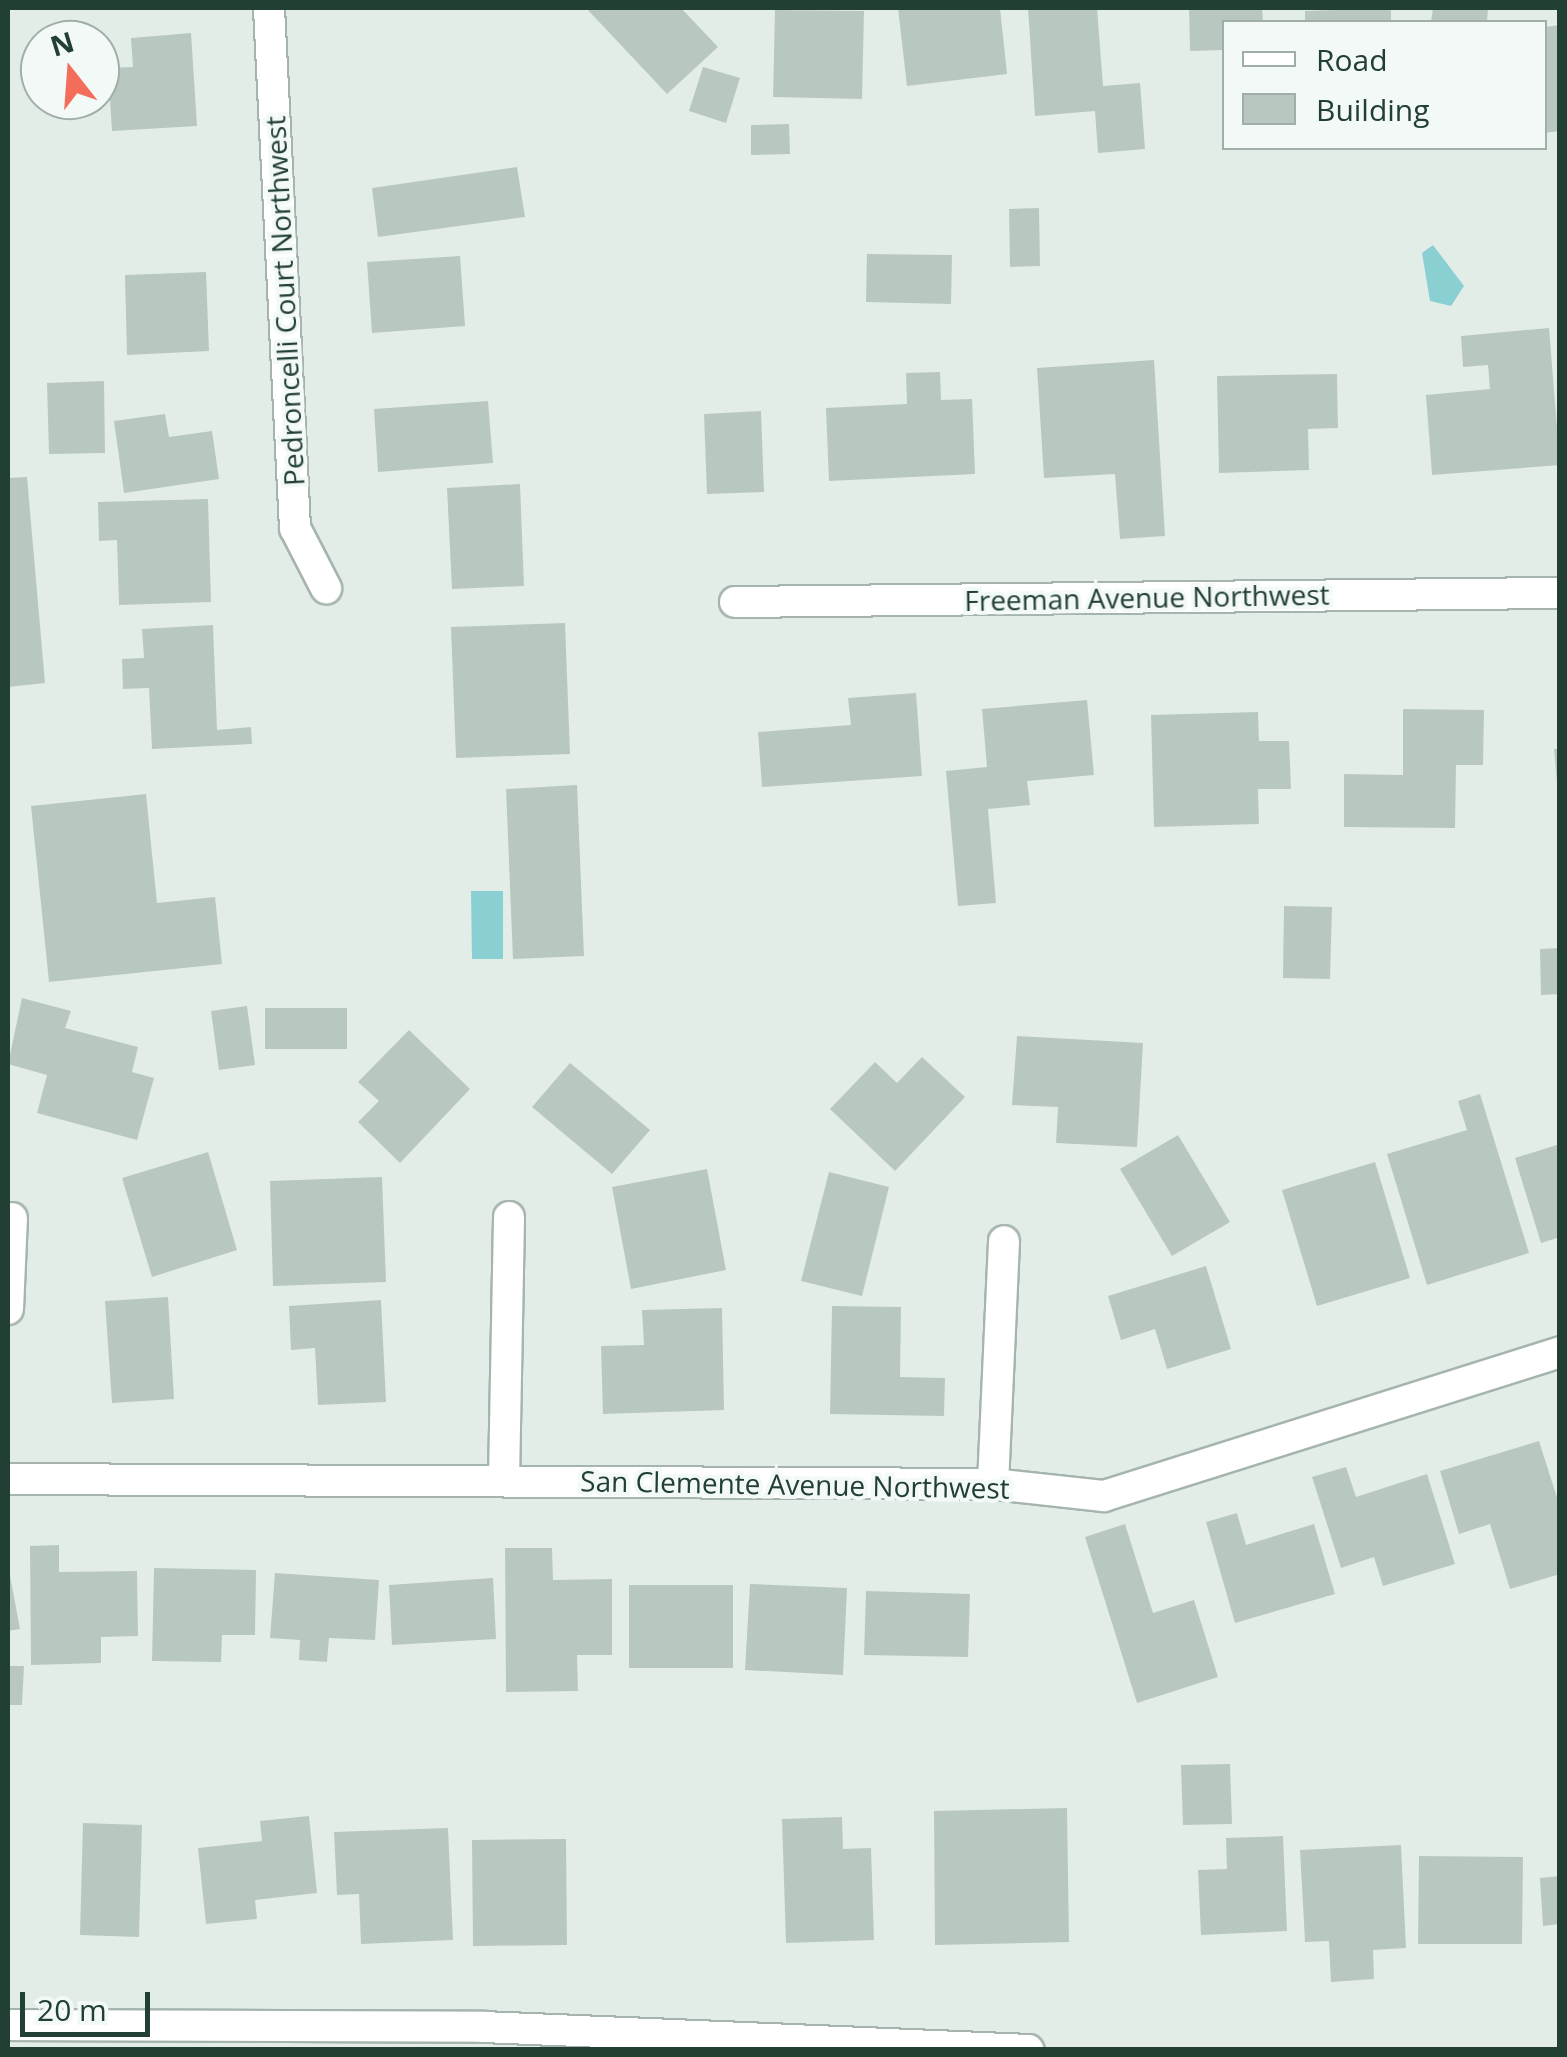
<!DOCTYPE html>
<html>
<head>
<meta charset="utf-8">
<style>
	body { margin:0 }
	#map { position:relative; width:1567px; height:2057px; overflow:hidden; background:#e3ede7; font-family:"Open Sans",sans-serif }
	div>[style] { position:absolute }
	.water>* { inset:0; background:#8ad0d3 }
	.building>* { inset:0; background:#b8c8c0 }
	.roads { filter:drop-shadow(2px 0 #a5b5ad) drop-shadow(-2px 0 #a5b5ad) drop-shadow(0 2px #a5b5ad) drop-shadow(0 -2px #a5b5ad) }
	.minor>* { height:30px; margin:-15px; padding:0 15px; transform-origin:15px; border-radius:15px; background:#fff }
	span { translate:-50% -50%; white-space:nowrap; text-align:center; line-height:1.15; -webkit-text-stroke:8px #f3f9f6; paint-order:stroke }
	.street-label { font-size:28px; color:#223f33 }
	.frame { position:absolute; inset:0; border:10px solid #223f33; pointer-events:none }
	.legend { position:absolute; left:1222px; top:20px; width:325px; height:130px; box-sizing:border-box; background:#f3f9f6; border:2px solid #9fafa8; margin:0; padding:12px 18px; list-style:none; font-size:30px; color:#223f33 }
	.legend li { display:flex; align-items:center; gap:20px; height:50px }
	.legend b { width:50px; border:2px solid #9fafa8 }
	.north { position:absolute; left:20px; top:20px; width:100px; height:100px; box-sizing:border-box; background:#f3f9f6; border:2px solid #9fafa8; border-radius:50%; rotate:343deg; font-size:28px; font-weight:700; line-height:40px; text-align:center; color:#223f33 }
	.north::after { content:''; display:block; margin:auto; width:35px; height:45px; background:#f46d5a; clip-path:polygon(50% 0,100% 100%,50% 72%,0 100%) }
	.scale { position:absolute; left:20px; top:1992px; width:130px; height:45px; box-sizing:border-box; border:5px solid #223f33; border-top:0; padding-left:12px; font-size:30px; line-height:35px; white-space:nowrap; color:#223f33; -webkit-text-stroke:8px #f3f9f6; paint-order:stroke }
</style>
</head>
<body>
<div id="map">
	<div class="water">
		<i style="clip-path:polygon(1433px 245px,1464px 286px,1451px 306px,1430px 301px,1422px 253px)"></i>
		<i style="clip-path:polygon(471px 891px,503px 891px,503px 959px,472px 959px)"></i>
	</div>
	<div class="building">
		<i style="clip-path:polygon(586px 8px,681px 8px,718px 47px,667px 94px)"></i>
		<i style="clip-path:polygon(898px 8px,1000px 8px,1007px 74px,907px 86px)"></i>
		<i style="clip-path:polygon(1028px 8px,1097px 8px,1103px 86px,1140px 83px,1145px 149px,1098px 153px,1095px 111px,1035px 116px)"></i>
		<i style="clip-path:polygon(1189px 8px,1262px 8px,1263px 22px,1224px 22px,1224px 50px,1190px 51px)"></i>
		<i style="clip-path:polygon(1391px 8px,1391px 22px,1305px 22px,1305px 11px)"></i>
		<i style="clip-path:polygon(1433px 8px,1488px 8px,1487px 22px,1431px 22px)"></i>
		<i style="clip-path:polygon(775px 10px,864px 11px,862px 99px,773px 97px)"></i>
		<i style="clip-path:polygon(1560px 25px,1560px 131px,1544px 133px,1544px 27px)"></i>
		<i style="clip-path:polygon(191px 33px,197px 126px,112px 131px,108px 68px,133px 67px,131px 38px)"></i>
		<i style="clip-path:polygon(703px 67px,740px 78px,726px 123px,689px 111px)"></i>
		<i style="clip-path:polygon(789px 124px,790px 154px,751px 155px,751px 125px)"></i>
		<i style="clip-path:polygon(517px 167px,525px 217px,378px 237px,372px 188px)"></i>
		<i style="clip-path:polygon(1039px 208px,1040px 266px,1010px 267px,1009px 209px)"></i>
		<i style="clip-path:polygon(867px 254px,952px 255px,951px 304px,866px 302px)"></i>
		<i style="clip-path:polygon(460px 256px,465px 326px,372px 333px,367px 262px)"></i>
		<i style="clip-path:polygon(206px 272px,209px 351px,127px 355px,125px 275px)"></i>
		<i style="clip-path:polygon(1549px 328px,1560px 465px,1432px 475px,1426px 395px,1490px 389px,1488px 365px,1463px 367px,1461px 336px)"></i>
		<i style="clip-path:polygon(1154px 360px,1165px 536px,1120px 539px,1115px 474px,1044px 478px,1037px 368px)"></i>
		<i style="clip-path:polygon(940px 372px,941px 400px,972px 399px,975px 474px,829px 481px,826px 408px,907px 404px,906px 373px)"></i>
		<i style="clip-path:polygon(1337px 374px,1338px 428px,1308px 429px,1309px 470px,1219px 473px,1217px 376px)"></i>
		<i style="clip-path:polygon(104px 381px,105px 453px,49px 454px,47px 383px)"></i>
		<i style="clip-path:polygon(488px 401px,493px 463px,378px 472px,374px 409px)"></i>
		<i style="clip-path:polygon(761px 411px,764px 492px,707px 494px,704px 414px)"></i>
		<i style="clip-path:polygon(165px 414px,169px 437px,212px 431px,219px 479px,124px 493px,114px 421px)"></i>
		<i style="clip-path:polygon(27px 477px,45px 683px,8px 687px,8px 478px)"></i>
		<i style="clip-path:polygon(520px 484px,524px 586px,452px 589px,447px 488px)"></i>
		<i style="clip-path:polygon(208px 499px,211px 602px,119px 605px,117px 540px,99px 541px,98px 502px)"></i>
		<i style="clip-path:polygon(565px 623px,570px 754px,456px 758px,451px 627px)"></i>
		<i style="clip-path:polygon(213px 625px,217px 730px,251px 727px,252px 744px,152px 749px,149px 688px,123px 689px,122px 659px,144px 658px,142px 629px)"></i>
		<i style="clip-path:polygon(916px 693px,922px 776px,762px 787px,758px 732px,851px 725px,848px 698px)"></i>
		<i style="clip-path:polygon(1087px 700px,1094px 775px,1027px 781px,1030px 805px,988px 809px,996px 903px,958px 906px,946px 771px,987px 767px,982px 709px)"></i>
		<i style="clip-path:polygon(1403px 709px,1484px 710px,1483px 765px,1456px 765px,1455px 828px,1344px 827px,1344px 774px,1403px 775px)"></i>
		<i style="clip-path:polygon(1258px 712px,1259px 741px,1289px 741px,1291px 789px,1258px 789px,1259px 824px,1154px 827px,1151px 715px)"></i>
		<i style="clip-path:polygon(1554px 749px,1560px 749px,1560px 781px,1557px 782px)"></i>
		<i style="clip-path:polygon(577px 785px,584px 956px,513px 959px,506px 789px)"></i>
		<i style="clip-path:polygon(146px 794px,157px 903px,215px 897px,222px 964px,49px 982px,31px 806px)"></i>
		<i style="clip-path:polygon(1284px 906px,1332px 907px,1330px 979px,1283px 978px)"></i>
		<i style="clip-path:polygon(1560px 948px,1560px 994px,1541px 995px,1540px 949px)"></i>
		<i style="clip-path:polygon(22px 998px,71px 1011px,65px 1028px,138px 1047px,132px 1072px,154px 1078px,137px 1140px,37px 1113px,47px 1075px,8px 1064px)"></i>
		<i style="clip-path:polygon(247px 1006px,255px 1065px,219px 1070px,211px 1011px)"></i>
		<i style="clip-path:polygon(265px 1008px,347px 1008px,347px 1049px,265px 1049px)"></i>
		<i style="clip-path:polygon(409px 1030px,470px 1089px,400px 1163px,358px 1122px,379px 1101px,358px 1082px)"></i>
		<i style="clip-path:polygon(1017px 1036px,1143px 1043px,1137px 1147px,1056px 1143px,1058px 1107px,1012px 1105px)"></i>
		<i style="clip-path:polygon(922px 1057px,965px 1097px,895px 1171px,830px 1109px,875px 1062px,897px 1083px)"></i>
		<i style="clip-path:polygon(570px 1063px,650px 1130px,612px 1174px,532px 1107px)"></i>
		<i style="clip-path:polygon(1480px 1094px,1529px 1253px,1427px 1285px,1387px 1154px,1467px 1130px,1458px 1101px)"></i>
		<i style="clip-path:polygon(1178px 1135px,1230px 1222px,1172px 1256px,1120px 1169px)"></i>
		<i style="clip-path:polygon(1560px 1144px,1560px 1237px,1541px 1243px,1515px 1158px)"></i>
		<i style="clip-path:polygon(208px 1152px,237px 1250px,152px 1277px,122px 1178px)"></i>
		<i style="clip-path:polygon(1375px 1162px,1410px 1278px,1317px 1306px,1282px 1190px)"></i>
		<i style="clip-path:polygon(707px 1169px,726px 1270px,631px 1289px,612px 1187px)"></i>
		<i style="clip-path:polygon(829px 1172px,889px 1187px,862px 1296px,801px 1281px)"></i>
		<i style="clip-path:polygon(382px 1177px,386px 1282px,273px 1286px,270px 1181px)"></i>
		<i style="clip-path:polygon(1206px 1266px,1231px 1349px,1167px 1369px,1155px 1329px,1121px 1340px,1108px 1296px)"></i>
		<i style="clip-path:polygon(168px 1297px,174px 1399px,112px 1403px,105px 1301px)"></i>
		<i style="clip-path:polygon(381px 1300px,386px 1402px,318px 1405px,315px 1348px,291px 1350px,289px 1306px)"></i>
		<i style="clip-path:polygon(832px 1306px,901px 1307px,900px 1377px,945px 1378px,944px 1416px,830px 1414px)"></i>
		<i style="clip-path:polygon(722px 1308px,724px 1410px,603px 1414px,601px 1346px,644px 1345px,642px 1310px)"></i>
		<i style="clip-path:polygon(1539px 1441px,1560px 1507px,1560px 1574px,1510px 1589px,1490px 1524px,1459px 1534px,1440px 1471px)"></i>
		<i style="clip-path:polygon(1346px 1467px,1356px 1497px,1427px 1474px,1455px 1564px,1383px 1586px,1374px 1557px,1341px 1568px,1312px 1477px)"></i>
		<i style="clip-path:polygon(1237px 1513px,1246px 1545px,1314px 1524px,1335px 1594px,1235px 1623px,1206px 1522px)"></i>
		<i style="clip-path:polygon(1125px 1524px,1153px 1613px,1194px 1600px,1218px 1677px,1137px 1703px,1085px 1537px)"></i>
		<i style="clip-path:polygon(59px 1545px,59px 1572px,137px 1571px,138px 1636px,101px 1637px,101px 1663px,31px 1665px,30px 1546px)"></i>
		<i style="clip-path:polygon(505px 1548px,552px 1548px,553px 1580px,612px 1579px,612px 1655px,577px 1655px,578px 1691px,506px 1692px)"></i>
		<i style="clip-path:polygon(8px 1565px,20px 1629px,8px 1631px)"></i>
		<i style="clip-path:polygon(154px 1568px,256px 1570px,255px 1635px,222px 1635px,221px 1662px,152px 1661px)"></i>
		<i style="clip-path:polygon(275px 1573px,379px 1580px,375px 1640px,329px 1638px,327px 1662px,299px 1660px,300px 1640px,270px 1638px)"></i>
		<i style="clip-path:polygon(493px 1578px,496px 1639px,392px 1645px,389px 1585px)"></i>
		<i style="clip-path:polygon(750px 1584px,847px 1588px,843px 1675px,745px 1670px)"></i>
		<i style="clip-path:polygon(629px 1585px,733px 1585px,733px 1668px,629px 1668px)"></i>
		<i style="clip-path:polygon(866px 1591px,970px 1594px,968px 1657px,864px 1655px)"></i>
		<i style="clip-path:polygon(8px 1666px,24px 1666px,22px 1705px,8px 1705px)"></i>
		<i style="clip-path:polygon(1230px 1764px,1232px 1824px,1183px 1825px,1181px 1765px)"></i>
		<i style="clip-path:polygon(1067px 1808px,1069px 1942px,935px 1945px,934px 1811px)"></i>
		<i style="clip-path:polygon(309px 1816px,317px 1893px,255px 1900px,257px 1919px,206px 1924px,198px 1848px,262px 1841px,260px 1821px)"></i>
		<i style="clip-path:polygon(842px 1817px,843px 1849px,871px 1848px,874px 1940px,786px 1943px,782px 1819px)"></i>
		<i style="clip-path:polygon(83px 1823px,142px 1825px,139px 1937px,80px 1935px)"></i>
		<i style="clip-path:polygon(448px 1828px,453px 1940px,361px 1944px,359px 1894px,337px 1895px,334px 1832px)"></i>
		<i style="clip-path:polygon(1283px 1836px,1287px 1931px,1201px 1935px,1198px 1870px,1227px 1869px,1226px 1838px)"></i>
		<i style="clip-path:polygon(566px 1839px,567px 1945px,473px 1946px,472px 1840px)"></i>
		<i style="clip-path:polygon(1401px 1845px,1406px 1948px,1373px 1950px,1374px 1979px,1331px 1982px,1329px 1941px,1305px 1942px,1300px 1850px)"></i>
		<i style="clip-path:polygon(1419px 1856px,1523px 1857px,1522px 1944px,1418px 1944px)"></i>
		<i style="clip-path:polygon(1560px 1876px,1560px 1924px,1543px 1926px,1540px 1878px)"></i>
	</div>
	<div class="roads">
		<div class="minor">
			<i style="left:269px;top:8px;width:521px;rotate:87.14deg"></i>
			<i style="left:295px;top:528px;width:68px;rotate:62.7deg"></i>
			<i style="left:735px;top:602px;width:825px;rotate:-0.63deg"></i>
			<i style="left:8px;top:1309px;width:91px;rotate:-87.5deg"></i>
			<i style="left:8px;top:1479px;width:985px;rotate:0.29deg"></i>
			<i style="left:993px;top:1484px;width:112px;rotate:6.2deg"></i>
			<i style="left:1104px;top:1496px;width:478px;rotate:-17.5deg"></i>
			<i style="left:504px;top:1479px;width:262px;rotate:-88.9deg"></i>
			<i style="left:993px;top:1484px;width:243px;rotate:-87.4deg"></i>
			<i style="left:8px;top:2025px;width:475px;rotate:0.2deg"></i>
			<i style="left:483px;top:2027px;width:546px;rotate:2.41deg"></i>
		</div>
	</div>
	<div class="street-label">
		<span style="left:284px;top:301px;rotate:-93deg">Pedroncelli Court Northwest</span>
		<span style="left:1147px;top:597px;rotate:-1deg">Freeman Avenue Northwest</span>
		<span style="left:795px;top:1484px;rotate:1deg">San Clemente Avenue Northwest</span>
	</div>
	<div class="frame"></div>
	<ul class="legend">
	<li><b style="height:12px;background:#fff"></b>Road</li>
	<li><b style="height:28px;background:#b8c8c0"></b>Building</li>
	</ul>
	<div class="north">N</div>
	<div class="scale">20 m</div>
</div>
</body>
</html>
